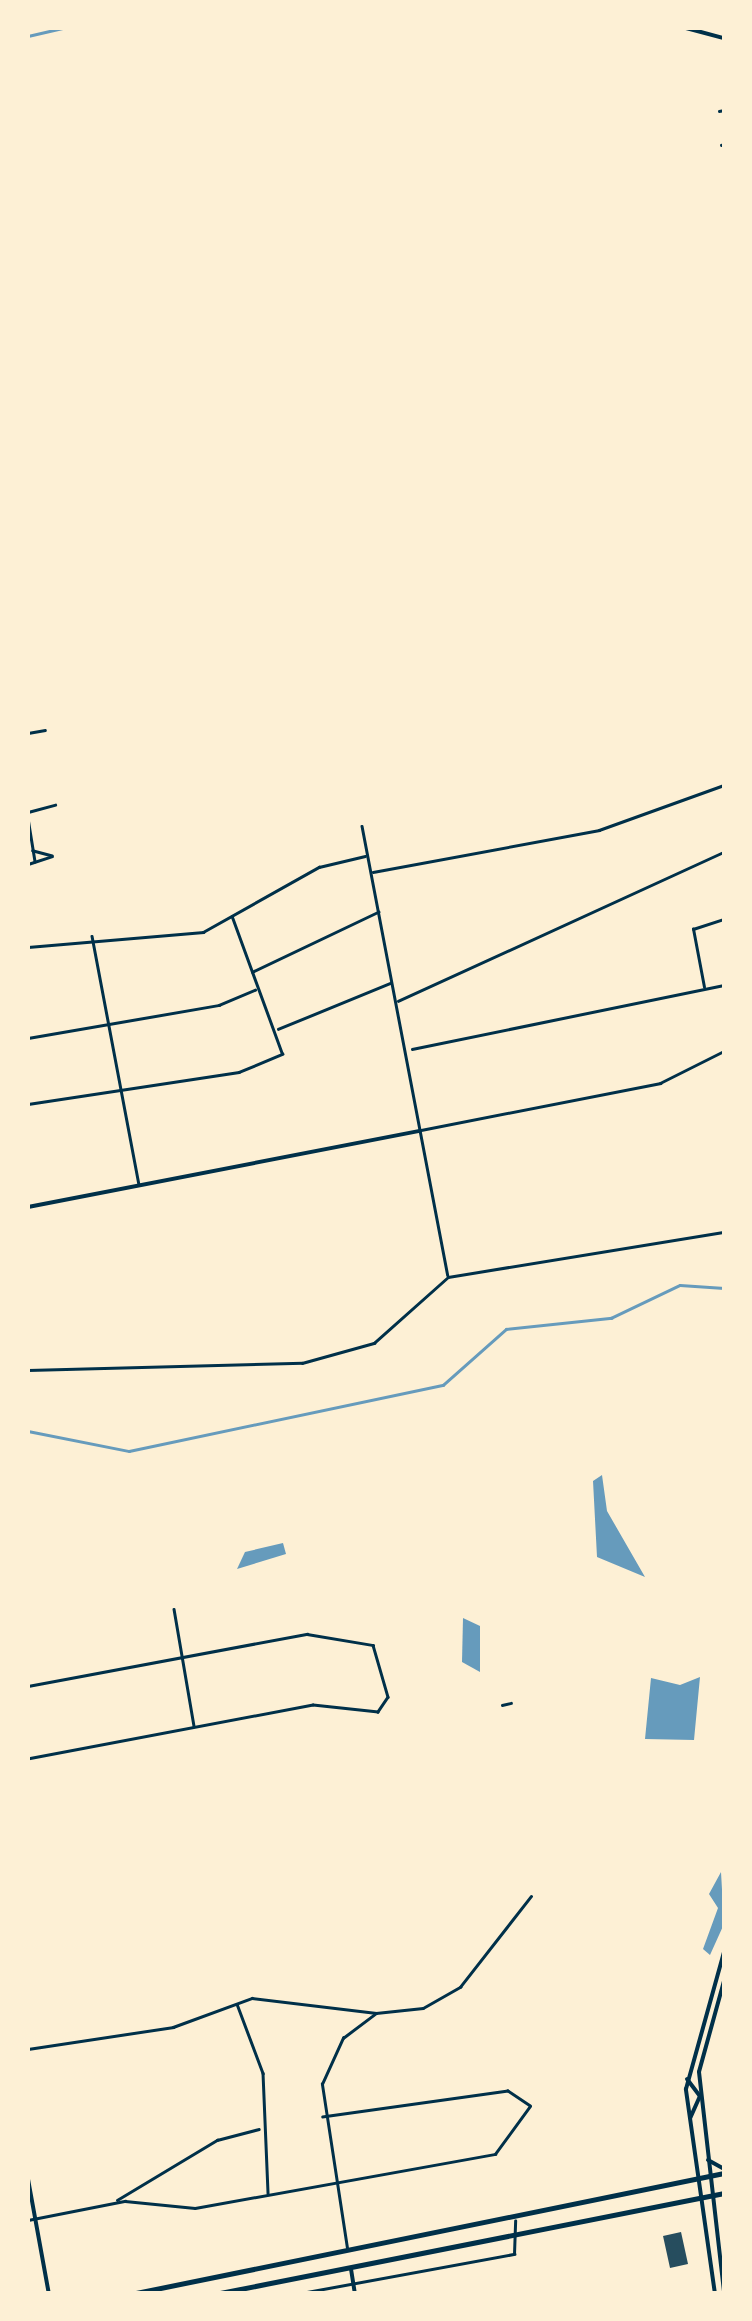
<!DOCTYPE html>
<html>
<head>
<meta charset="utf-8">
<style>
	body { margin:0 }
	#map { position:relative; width:752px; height:2321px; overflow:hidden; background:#fdf0d5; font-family:"Golos Text",sans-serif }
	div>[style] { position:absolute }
	.water>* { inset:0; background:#669bbc }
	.stream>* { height:2.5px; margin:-1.25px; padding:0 1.25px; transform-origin:1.25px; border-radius:1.25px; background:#669bbc }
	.building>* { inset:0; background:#264d5e }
	.minor>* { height:2.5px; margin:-1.25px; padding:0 1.25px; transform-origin:1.25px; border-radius:1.25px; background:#003049 }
	.tertiary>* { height:4px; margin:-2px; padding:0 2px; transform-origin:2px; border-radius:2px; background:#003049 }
	.secondary>* { height:4px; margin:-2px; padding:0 2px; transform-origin:2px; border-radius:2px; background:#003049 }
	.trunk>* { height:5px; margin:-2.5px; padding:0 2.5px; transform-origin:2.5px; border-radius:2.5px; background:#003049 }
	span { translate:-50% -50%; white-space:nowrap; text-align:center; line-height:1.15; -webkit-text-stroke:10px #fdf0d5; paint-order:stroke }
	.frame { position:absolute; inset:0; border:30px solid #fdf0d5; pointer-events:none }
</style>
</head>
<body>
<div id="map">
	<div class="water">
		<i style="clip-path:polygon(602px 1475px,607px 1511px,645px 1577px,597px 1557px,593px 1481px)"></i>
		<i style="clip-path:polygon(283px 1543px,286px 1554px,237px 1569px,245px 1552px)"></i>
		<i style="clip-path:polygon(463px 1618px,480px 1626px,480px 1672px,462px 1662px)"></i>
		<i style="clip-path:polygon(700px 1677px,694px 1740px,645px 1739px,651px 1678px,680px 1685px)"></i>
		<i style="clip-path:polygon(721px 1872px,724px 1924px,710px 1955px,703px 1949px,718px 1908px,709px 1894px)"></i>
	</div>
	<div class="stream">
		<i style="left:28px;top:36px;width:35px;rotate:-13deg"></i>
		<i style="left:28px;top:1431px;width:103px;rotate:11.2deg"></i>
		<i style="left:129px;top:1451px;width:321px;rotate:-11.9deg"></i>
		<i style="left:443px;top:1385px;width:84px;rotate:-41.6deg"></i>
		<i style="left:506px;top:1329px;width:106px;rotate:-6deg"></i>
		<i style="left:611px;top:1318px;width:76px;rotate:-25.6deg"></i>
		<i style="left:680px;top:1285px;width:44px;rotate:3.9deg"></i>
	</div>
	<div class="building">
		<i style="clip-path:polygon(681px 2232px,688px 2264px,670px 2268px,663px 2236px)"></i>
	</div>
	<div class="minor">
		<i style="left:719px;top:111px;width:5px;rotate:-11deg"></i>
		<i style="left:721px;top:145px;width:3px;rotate:-18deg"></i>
		<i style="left:28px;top:733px;width:17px;rotate:-10deg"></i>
		<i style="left:28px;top:812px;width:28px;rotate:-15deg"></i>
		<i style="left:28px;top:818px;width:44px;rotate:80.8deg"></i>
		<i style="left:362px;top:826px;width:457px;rotate:79.2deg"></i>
		<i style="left:28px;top:864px;width:25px;rotate:-18deg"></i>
		<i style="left:52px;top:856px;width:20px;rotate:-165deg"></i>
		<i style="left:373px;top:872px;width:230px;rotate:-10.5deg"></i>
		<i style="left:599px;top:830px;width:133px;rotate:-19.8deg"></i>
		<i style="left:92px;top:936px;width:252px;rotate:79.3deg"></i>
		<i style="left:28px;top:947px;width:176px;rotate:-4.9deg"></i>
		<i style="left:203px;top:932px;width:133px;rotate:-29.3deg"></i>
		<i style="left:319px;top:867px;width:47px;rotate:-13.4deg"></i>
		<i style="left:252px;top:972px;width:140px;rotate:-25.5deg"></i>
		<i style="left:704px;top:987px;width:59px;rotate:-100.7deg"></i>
		<i style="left:693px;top:929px;width:33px;rotate:-18deg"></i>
		<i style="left:398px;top:1001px;width:358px;rotate:-24.6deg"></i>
		<i style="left:278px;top:1029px;width:121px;rotate:-22.3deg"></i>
		<i style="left:28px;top:1038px;width:194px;rotate:-9.8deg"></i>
		<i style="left:219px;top:1005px;width:39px;rotate:-23deg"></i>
		<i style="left:412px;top:1049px;width:318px;rotate:-11.6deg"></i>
		<i style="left:28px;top:1104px;width:213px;rotate:-8.6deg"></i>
		<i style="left:239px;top:1072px;width:47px;rotate:-22.7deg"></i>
		<i style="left:282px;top:1054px;width:146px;rotate:-110.1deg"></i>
		<i style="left:421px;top:1130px;width:244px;rotate:-11.1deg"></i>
		<i style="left:660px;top:1083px;width:72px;rotate:-26.6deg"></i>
		<i style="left:28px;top:1370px;width:274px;rotate:-1.5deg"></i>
		<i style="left:302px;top:1363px;width:75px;rotate:-15.5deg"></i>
		<i style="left:374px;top:1343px;width:99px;rotate:-41.7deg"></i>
		<i style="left:448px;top:1277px;width:280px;rotate:-9.3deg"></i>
		<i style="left:174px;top:1609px;width:119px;rotate:80.3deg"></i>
		<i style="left:28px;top:1686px;width:284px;rotate:-10.6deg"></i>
		<i style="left:307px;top:1634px;width:67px;rotate:9.5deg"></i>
		<i style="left:373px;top:1645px;width:54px;rotate:73.9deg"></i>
		<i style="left:388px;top:1697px;width:18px;rotate:124deg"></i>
		<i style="left:378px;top:1712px;width:65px;rotate:-173.9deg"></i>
		<i style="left:313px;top:1705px;width:290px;rotate:169.3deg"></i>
		<i style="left:502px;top:1705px;width:9px;rotate:-13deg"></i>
		<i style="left:237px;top:2004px;width:74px;rotate:69.4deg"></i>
		<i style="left:263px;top:2073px;width:120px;rotate:87.6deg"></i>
		<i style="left:28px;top:2049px;width:147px;rotate:-8.6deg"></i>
		<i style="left:173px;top:2027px;width:84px;rotate:-20.2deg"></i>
		<i style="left:252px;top:1998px;width:125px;rotate:6.9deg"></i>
		<i style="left:376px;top:2013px;width:47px;rotate:-6.1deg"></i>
		<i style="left:423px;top:2008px;width:43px;rotate:-29.6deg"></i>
		<i style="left:460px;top:1987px;width:115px;rotate:-52deg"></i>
		<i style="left:117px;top:2200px;width:117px;rotate:-31deg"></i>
		<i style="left:217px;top:2140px;width:43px;rotate:-14.7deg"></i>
		<i style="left:28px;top:2220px;width:99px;rotate:-11.1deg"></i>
		<i style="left:125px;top:2201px;width:70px;rotate:5.7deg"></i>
		<i style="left:195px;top:2208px;width:305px;rotate:-10.2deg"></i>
		<i style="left:495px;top:2154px;width:59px;rotate:-53.9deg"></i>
		<i style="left:530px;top:2106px;width:27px;rotate:-146deg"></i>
		<i style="left:508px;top:2091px;width:187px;rotate:172deg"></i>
		<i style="left:347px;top:2248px;width:166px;rotate:-98.7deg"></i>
		<i style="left:322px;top:2084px;width:51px;rotate:-65.5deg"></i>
		<i style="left:343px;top:2038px;width:40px;rotate:-37deg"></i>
		<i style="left:296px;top:2294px;width:222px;rotate:-10.4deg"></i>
		<i style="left:514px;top:2254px;width:33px;rotate:-88deg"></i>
	</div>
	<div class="tertiary">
		<i style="left:28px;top:1207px;width:399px;rotate:-11deg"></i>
		<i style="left:724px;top:1981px;width:94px;rotate:105.4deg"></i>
		<i style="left:699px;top:2072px;width:222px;rotate:83.5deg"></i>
		<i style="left:687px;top:2079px;width:21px;rotate:53deg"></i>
		<i style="left:700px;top:2096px;width:24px;rotate:114deg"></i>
		<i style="left:708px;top:2160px;width:18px;rotate:29deg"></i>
		<i style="left:28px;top:2179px;width:117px;rotate:79.7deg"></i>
		<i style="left:715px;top:2294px;width:207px;rotate:-98.1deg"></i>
		<i style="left:686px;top:2089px;width:142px;rotate:-74.5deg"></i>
	</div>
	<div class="secondary">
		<i style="left:686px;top:28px;width:39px;rotate:15deg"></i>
		<i style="left:351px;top:2269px;width:25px;rotate:81deg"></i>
	</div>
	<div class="trunk">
		<i style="left:131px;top:2294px;width:605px;rotate:-11.53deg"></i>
		<i style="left:215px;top:2294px;width:519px;rotate:-11.22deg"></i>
	</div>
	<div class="frame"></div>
</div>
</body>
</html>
